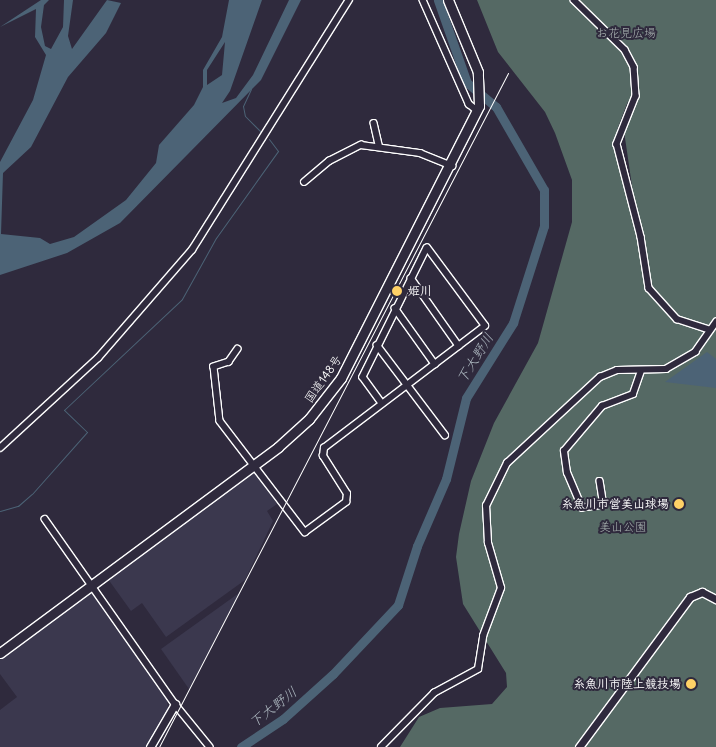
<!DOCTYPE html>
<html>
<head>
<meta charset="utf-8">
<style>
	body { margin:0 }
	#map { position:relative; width:716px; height:747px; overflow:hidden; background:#2f2a3d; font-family:Delius,"Klee One",sans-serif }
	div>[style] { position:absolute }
	.built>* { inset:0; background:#3b384e }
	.green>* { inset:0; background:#556964 }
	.water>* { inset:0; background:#4c6376 }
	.stream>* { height:1px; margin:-0.5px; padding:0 0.5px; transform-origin:0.5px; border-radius:0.5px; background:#4c6376 }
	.river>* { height:9px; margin:-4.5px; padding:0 4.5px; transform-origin:4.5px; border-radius:4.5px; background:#4c6376 }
	.roads { filter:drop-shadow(1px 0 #fff) drop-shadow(-1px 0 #fff) drop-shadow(0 1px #fff) drop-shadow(0 -1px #fff) }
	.minor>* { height:5.5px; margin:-2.75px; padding:0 2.75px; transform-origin:2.75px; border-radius:2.75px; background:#2f2a3d }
	.tertiary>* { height:7px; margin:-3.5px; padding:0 3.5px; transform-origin:3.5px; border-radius:3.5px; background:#2f2a3d }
	.trunk>* { height:9px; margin:-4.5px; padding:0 4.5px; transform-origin:4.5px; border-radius:4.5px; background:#2f2a3d }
	.rail>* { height:1px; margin:-0.5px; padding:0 0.5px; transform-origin:0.5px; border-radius:0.5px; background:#fff }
	.dots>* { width:14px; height:14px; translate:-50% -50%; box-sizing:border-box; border:2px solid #2f2a3d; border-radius:50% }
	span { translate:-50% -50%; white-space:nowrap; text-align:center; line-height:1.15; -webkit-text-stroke:4px #2f2a3d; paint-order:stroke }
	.park-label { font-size:12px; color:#aab4b2 }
	.poi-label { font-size:12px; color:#fff; font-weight:700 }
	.left { translate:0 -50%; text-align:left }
	.right { translate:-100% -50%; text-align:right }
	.street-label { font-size:12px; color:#fff }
	.water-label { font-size:14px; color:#aeb9c1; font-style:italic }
</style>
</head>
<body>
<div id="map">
	<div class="built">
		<i style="clip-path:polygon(253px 470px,277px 504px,267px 511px,273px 521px,245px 580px,166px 637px,142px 603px,131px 611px,108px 579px)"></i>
		<i style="clip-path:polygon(90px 588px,167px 699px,168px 709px,146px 747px,0 747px,0 710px,17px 697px,0 674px,0 659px)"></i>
		<i style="clip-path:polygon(239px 593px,189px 689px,161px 649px)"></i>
	</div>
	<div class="green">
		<i style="clip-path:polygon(evenodd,477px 0,571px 0,585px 15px,578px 0,716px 0,716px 747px,400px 747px,419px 717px,440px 708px,492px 704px,507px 687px,506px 673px,463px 604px,456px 557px,459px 534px,471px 481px,494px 423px,538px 343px,572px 222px,572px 180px,555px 133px,545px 112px,498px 52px,477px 0,628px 101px,624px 131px,640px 241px,616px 153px,617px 130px,628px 101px)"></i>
	</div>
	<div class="water">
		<i style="clip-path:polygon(evenodd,41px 0,49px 0,44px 5px,41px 27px,45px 46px,51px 49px,63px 27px,64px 0,73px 0,68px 36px,72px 49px,107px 0,121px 3px,106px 33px,68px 77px,31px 147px,3px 173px,1px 234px,40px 238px,50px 244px,74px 237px,126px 200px,156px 163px,159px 145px,194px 105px,203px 87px,203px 70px,222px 37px,229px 0,262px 0,230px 91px,222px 103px,236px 98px,253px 75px,289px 0,301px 0,261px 80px,120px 223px,67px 253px,0 275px,0 162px,33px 100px,46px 55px,35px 37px,36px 9px,0 27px,41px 0,225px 42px,222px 75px,207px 85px,207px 70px,225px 42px)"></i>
		<i style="clip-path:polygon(707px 352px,716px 359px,716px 388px,665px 382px)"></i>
	</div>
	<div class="stream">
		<i style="left:251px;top:89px;width:19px;rotate:115deg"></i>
		<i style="left:243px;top:106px;width:10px;rotate:79deg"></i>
		<i style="left:245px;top:116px;width:24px;rotate:45deg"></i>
		<i style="left:0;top:511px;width:19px;rotate:-16deg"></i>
		<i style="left:18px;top:506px;width:18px;rotate:-41deg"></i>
		<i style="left:32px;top:494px;width:83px;rotate:-48.4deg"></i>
		<i style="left:87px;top:432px;width:32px;rotate:-136deg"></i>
		<i style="left:64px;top:410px;width:162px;rotate:-43.2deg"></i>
		<i style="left:182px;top:299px;width:70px;rotate:-60.9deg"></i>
		<i style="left:216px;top:238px;width:107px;rotate:-54.5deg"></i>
		<i style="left:278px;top:151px;width:15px;rotate:-127deg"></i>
	</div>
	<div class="river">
		<i style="left:241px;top:747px;width:50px;rotate:-33.7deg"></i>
		<i style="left:283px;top:719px;width:67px;rotate:-42deg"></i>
		<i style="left:333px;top:674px;width:95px;rotate:-46.7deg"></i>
		<i style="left:398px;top:605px;width:62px;rotate:-72.1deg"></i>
		<i style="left:417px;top:546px;width:73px;rotate:-66.6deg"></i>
		<i style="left:446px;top:479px;width:83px;rotate:-76.1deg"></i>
		<i style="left:466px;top:398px;width:89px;rotate:-57.9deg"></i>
		<i style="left:513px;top:323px;width:102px;rotate:-72.3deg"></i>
		<i style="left:544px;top:226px;width:36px;rotate:-90deg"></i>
		<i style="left:544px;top:190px;width:96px;rotate:-120deg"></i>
		<i style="left:496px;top:107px;width:38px;rotate:-140deg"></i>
		<i style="left:467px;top:83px;width:88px;rotate:-109.3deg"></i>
	</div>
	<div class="roads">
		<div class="minor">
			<i style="left:423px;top:0;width:114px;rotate:66.1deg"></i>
			<i style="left:469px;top:104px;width:11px;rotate:38deg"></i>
			<i style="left:574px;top:0;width:71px;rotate:44.4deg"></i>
			<i style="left:625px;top:50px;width:19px;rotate:62deg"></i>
			<i style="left:634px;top:67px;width:29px;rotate:86deg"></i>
			<i style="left:636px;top:96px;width:52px;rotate:111.6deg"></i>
			<i style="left:617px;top:144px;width:96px;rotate:75.5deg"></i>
			<i style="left:641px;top:237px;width:52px;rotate:81.1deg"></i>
			<i style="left:649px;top:288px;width:42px;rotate:47.9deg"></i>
			<i style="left:677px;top:319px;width:33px;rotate:18deg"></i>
			<i style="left:374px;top:123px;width:23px;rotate:77deg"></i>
			<i style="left:304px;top:182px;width:33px;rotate:-40deg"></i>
			<i style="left:329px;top:161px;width:36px;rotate:-27deg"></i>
			<i style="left:361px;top:145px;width:60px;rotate:7.7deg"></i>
			<i style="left:420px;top:153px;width:35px;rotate:22deg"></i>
			<i style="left:411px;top:278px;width:83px;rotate:54.8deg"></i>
			<i style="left:395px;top:308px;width:69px;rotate:54.5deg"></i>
			<i style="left:377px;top:345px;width:113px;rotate:52.9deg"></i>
			<i style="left:238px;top:349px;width:16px;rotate:125deg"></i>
			<i style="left:229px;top:362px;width:16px;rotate:162deg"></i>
			<i style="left:214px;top:367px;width:54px;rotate:83.7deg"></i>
			<i style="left:220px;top:421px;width:140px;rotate:52.6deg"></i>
			<i style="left:305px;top:532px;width:51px;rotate:-36.2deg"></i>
			<i style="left:346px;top:502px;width:8px;rotate:-83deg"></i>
			<i style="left:347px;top:494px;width:45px;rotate:-122.3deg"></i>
			<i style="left:323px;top:456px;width:8px;rotate:-83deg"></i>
			<i style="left:324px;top:448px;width:202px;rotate:-37.2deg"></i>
			<i style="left:485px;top:326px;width:97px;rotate:-126.6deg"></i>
			<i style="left:427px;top:248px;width:144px;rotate:116.4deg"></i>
			<i style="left:363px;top:377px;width:32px;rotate:54deg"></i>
			<i style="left:0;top:448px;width:133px;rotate:-42.6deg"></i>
			<i style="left:98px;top:358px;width:143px;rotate:-49deg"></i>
			<i style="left:192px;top:250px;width:295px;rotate:-57.9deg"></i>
			<i style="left:600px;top:481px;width:24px;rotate:81deg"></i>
			<i style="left:604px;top:505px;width:22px;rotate:172deg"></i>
			<i style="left:582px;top:508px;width:38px;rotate:-113deg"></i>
			<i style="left:567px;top:473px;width:22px;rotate:-98deg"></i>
			<i style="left:564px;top:451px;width:59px;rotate:-49.8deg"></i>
			<i style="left:602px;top:406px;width:33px;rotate:-21deg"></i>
			<i style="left:633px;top:394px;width:24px;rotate:-71deg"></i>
			<i style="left:45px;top:519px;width:226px;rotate:54.9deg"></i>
			<i style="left:175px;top:704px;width:55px;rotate:50.9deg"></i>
			<i style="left:381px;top:747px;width:76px;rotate:-45.5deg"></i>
			<i style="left:434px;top:693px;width:50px;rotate:-28.6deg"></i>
			<i style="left:478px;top:669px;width:33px;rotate:-81deg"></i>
			<i style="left:483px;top:636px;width:51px;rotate:-69.4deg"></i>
			<i style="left:501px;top:588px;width:47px;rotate:-106.1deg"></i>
			<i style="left:488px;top:543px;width:37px;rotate:-93deg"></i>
			<i style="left:486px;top:506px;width:48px;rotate:-64deg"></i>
			<i style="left:507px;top:463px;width:127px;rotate:-42.8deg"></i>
			<i style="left:600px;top:377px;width:18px;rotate:-22deg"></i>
			<i style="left:617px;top:370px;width:49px;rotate:-1.2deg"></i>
			<i style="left:666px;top:369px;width:34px;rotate:-30deg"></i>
			<i style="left:695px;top:352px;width:37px;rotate:-55deg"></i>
		</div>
		<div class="tertiary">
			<i style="left:150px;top:747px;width:50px;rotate:-59.8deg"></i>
			<i style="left:579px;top:747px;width:187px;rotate:-53.5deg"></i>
			<i style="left:690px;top:597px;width:13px;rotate:-23deg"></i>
			<i style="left:702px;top:592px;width:16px;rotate:27deg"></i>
		</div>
		<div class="trunk">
			<i style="left:0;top:653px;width:346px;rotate:-36.5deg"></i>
			<i style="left:278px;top:447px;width:42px;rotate:-42.1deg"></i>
			<i style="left:309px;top:419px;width:52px;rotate:-52deg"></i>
			<i style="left:341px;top:378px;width:305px;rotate:-63.1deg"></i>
			<i style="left:479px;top:106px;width:34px;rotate:-92deg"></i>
			<i style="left:478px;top:72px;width:78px;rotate:-112.6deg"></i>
		</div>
	</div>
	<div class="rail">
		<i style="left:159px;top:747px;width:759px;rotate:-62.62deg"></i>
	</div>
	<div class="dots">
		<i style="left:397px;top:291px;background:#ffd166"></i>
		<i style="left:679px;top:504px;background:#ffd166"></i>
		<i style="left:691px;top:684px;background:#ffd166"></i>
	</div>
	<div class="park-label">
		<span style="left:626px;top:33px">お花見広場</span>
		<span style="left:623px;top:527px">美山公園</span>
	</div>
	<div class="poi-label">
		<span class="left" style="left:408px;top:291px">姫川</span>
		<span class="right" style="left:669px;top:504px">糸魚川市営美山球場</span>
		<span class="right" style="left:681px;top:684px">糸魚川市陸上競技場</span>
	</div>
	<div class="street-label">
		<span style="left:323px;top:379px;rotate:-55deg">国道148号</span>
	</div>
	<div class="water-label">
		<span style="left:475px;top:358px;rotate:-58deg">下大野川</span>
		<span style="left:273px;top:707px;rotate:-38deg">下大野川</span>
	</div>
</div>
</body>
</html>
